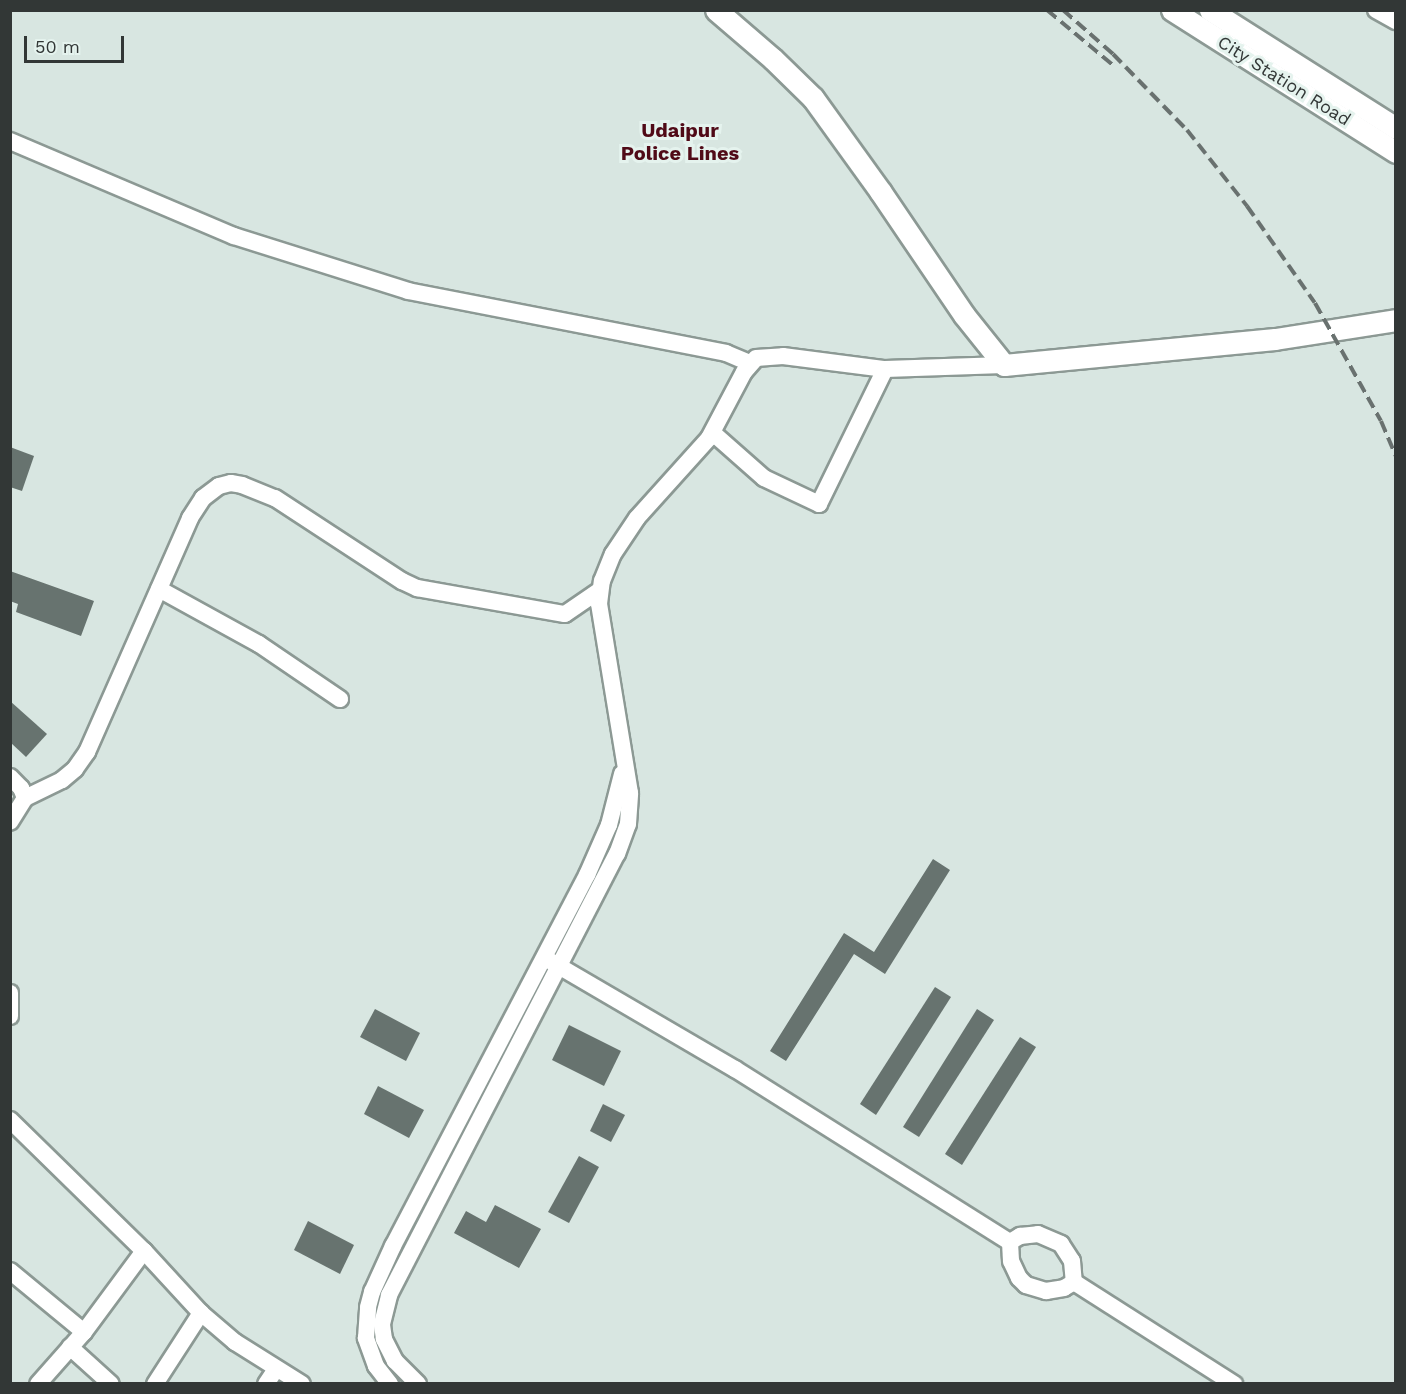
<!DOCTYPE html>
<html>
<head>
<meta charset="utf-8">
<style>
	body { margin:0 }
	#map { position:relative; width:1406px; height:1394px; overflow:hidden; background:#d8e6e1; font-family:"Work Sans",sans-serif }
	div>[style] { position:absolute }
	.building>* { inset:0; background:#67736f }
	.roads { filter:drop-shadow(2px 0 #8c9994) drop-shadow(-2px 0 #8c9994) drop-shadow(0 2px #8c9994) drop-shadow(0 -2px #8c9994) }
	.minor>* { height:16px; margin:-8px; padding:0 8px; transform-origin:8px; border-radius:8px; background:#fff }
	.major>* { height:21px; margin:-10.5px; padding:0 10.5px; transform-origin:10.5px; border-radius:10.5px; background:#fff }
	.rail>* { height:4px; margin-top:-2px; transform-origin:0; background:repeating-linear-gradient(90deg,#69716f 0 12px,transparent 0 18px) }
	span { translate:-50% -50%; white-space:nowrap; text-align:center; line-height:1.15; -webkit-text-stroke:6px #e5f3ee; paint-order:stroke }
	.street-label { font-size:18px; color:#323736 }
	.neighbourhood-label { font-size:20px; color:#500a17; font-weight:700 }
	.frame { position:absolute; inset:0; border:12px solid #323736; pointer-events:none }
	.scale { position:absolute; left:24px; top:36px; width:100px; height:27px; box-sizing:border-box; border:3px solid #323736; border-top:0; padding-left:8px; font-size:18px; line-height:21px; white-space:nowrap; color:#323736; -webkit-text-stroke:4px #e5f3ee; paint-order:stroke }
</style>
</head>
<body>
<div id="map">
	<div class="building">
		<i style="clip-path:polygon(10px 447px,34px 456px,22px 491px,10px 487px)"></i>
		<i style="clip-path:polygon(10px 571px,94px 601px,81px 636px,16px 612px,18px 604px,10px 601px)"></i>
		<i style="clip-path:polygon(10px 701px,47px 734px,26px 757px,10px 742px)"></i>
		<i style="clip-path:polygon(933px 859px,950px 870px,885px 974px,854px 954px,786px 1061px,770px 1051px,844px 933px,874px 952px)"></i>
		<i style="clip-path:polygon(935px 987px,951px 997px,876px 1115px,860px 1104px)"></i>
		<i style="clip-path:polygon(375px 1009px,420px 1033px,406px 1061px,360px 1037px)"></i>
		<i style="clip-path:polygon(977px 1009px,994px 1020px,919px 1137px,903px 1127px)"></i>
		<i style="clip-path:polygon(569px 1025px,621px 1051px,604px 1086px,552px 1060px)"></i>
		<i style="clip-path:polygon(1020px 1037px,1036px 1047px,962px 1165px,945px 1154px)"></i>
		<i style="clip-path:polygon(378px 1086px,424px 1110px,409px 1138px,364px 1114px)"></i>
		<i style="clip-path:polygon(603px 1104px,625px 1115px,611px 1142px,590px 1131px)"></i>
		<i style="clip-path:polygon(579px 1156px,599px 1167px,569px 1223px,548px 1212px)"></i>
		<i style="clip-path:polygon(495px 1205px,541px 1229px,519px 1268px,454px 1233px,466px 1211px,486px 1222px)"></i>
		<i style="clip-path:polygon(308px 1221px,354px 1245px,340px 1274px,294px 1250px)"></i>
	</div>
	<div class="roads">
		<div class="minor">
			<i style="left:1376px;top:10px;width:23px;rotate:29deg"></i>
			<i style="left:10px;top:141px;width:243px;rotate:23deg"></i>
			<i style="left:234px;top:236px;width:182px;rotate:17.5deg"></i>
			<i style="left:408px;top:291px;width:324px;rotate:11deg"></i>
			<i style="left:726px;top:353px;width:26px;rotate:23deg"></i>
			<i style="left:713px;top:433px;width:68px;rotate:41.4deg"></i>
			<i style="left:764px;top:478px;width:61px;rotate:25.3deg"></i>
			<i style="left:819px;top:504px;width:150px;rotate:-63.9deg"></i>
			<i style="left:159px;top:589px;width:114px;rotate:28.8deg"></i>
			<i style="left:259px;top:644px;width:98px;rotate:34.2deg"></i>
			<i style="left:10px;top:777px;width:16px;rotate:45deg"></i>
			<i style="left:21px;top:788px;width:11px;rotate:68deg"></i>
			<i style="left:25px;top:798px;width:28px;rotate:122deg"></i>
			<i style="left:25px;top:798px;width:41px;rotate:-25.9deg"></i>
			<i style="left:62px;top:780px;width:17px;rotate:-40deg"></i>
			<i style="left:75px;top:769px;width:21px;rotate:-55deg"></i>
			<i style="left:87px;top:752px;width:256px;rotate:-66.2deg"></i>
			<i style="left:190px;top:518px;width:24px;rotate:-57deg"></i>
			<i style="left:203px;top:498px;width:20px;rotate:-37deg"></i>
			<i style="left:219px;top:486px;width:12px;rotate:-14deg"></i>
			<i style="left:231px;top:483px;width:11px;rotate:10deg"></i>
			<i style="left:242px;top:485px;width:35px;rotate:22deg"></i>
			<i style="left:275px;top:498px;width:152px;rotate:33.2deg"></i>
			<i style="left:402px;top:581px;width:17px;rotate:25deg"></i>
			<i style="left:417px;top:588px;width:150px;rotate:10deg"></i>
			<i style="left:565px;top:614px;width:42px;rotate:-34.4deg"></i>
			<i style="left:550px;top:961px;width:214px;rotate:30.3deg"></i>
			<i style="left:735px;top:1069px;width:325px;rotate:32.2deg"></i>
			<i style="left:1010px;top:1242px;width:19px;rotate:87deg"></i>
			<i style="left:1011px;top:1261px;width:19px;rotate:65deg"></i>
			<i style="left:1019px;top:1278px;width:10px;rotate:45deg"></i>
			<i style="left:1026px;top:1285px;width:21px;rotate:17deg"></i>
			<i style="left:1046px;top:1291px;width:18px;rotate:-9deg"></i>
			<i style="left:1064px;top:1288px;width:12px;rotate:-31deg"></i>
			<i style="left:10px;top:993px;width:23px;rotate:90deg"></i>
			<i style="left:10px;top:1120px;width:187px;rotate:44.4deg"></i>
			<i style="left:144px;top:1251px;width:84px;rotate:47.4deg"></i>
			<i style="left:201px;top:1313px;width:45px;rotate:40.5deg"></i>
			<i style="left:235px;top:1342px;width:79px;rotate:32.1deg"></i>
			<i style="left:1010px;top:1242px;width:12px;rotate:-31deg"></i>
			<i style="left:1020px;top:1236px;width:18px;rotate:-6deg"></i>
			<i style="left:1038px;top:1234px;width:25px;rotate:23deg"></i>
			<i style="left:1061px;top:1244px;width:20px;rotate:57deg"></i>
			<i style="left:1072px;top:1261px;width:21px;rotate:85deg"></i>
			<i style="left:1074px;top:1282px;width:190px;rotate:32.5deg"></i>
			<i style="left:10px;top:1271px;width:96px;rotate:39.5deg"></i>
			<i style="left:70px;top:1347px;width:55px;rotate:42.1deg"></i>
			<i style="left:38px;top:1384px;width:69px;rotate:-48.5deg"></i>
			<i style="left:84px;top:1332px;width:101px;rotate:-53.5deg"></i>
			<i style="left:155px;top:1384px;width:85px;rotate:-57.1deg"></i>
			<i style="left:266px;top:1384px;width:18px;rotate:-56deg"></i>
			<i style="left:390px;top:1384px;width:23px;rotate:-128deg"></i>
			<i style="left:376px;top:1366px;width:30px;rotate:-110deg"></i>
			<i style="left:366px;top:1338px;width:31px;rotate:-86deg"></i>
			<i style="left:368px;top:1307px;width:16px;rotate:-75deg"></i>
			<i style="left:372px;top:1292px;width:51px;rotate:-65.5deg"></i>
			<i style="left:393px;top:1246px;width:419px;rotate:-62.4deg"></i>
			<i style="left:587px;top:875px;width:55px;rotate:-66.3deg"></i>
			<i style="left:609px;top:825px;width:53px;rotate:-75.7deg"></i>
			<i style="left:418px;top:1384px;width:33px;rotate:-135deg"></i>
			<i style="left:395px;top:1361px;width:25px;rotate:-117deg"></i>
			<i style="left:384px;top:1339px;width:15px;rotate:-98deg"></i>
			<i style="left:382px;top:1324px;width:30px;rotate:-76deg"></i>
			<i style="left:389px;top:1295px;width:496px;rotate:-62.7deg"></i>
			<i style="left:617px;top:854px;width:32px;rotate:-70deg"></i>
			<i style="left:628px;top:824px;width:31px;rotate:-86deg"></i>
			<i style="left:630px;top:793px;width:192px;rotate:-99.3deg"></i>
			<i style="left:599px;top:604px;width:23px;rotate:-83deg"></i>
			<i style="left:602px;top:581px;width:29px;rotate:-68deg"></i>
			<i style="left:613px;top:554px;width:43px;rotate:-56.3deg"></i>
			<i style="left:637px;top:518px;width:108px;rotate:-48deg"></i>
			<i style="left:709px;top:438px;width:75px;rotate:-62.1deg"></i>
			<i style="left:744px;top:372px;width:18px;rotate:-49deg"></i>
			<i style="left:756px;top:358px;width:27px;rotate:-4deg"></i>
			<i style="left:783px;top:356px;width:103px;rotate:7.3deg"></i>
			<i style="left:885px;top:369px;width:119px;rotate:-1.9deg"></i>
		</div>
		<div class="major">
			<i style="left:716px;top:10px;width:75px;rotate:40.7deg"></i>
			<i style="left:773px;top:59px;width:56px;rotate:44.3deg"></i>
			<i style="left:813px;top:98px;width:115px;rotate:54.2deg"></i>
			<i style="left:880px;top:191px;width:150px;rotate:55.9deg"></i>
			<i style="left:964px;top:315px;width:64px;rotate:51.3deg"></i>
			<i style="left:1004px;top:365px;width:272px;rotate:-5.5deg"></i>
			<i style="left:1275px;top:339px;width:122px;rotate:-8.9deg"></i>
			<i style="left:1172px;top:10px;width:265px;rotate:32.4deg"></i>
			<i style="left:1210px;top:10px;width:220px;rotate:32.4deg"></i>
		</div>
	</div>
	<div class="rail">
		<i style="left:1047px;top:10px;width:87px;rotate:39.9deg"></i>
		<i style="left:1063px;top:10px;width:67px;rotate:41.3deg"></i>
		<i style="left:1113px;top:54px;width:106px;rotate:45.8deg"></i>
		<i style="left:1187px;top:130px;width:97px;rotate:51.7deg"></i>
		<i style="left:1247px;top:206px;width:118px;rotate:55deg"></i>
		<i style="left:1315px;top:303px;width:135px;rotate:60.8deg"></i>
		<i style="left:1381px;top:421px;width:38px;rotate:67deg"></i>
	</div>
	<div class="street-label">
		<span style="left:1284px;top:81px;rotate:32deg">City Station Road</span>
	</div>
	<div class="neighbourhood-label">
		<span style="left:680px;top:142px">Udaipur<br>Police Lines</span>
	</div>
	<div class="frame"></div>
	<div class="scale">50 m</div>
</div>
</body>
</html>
